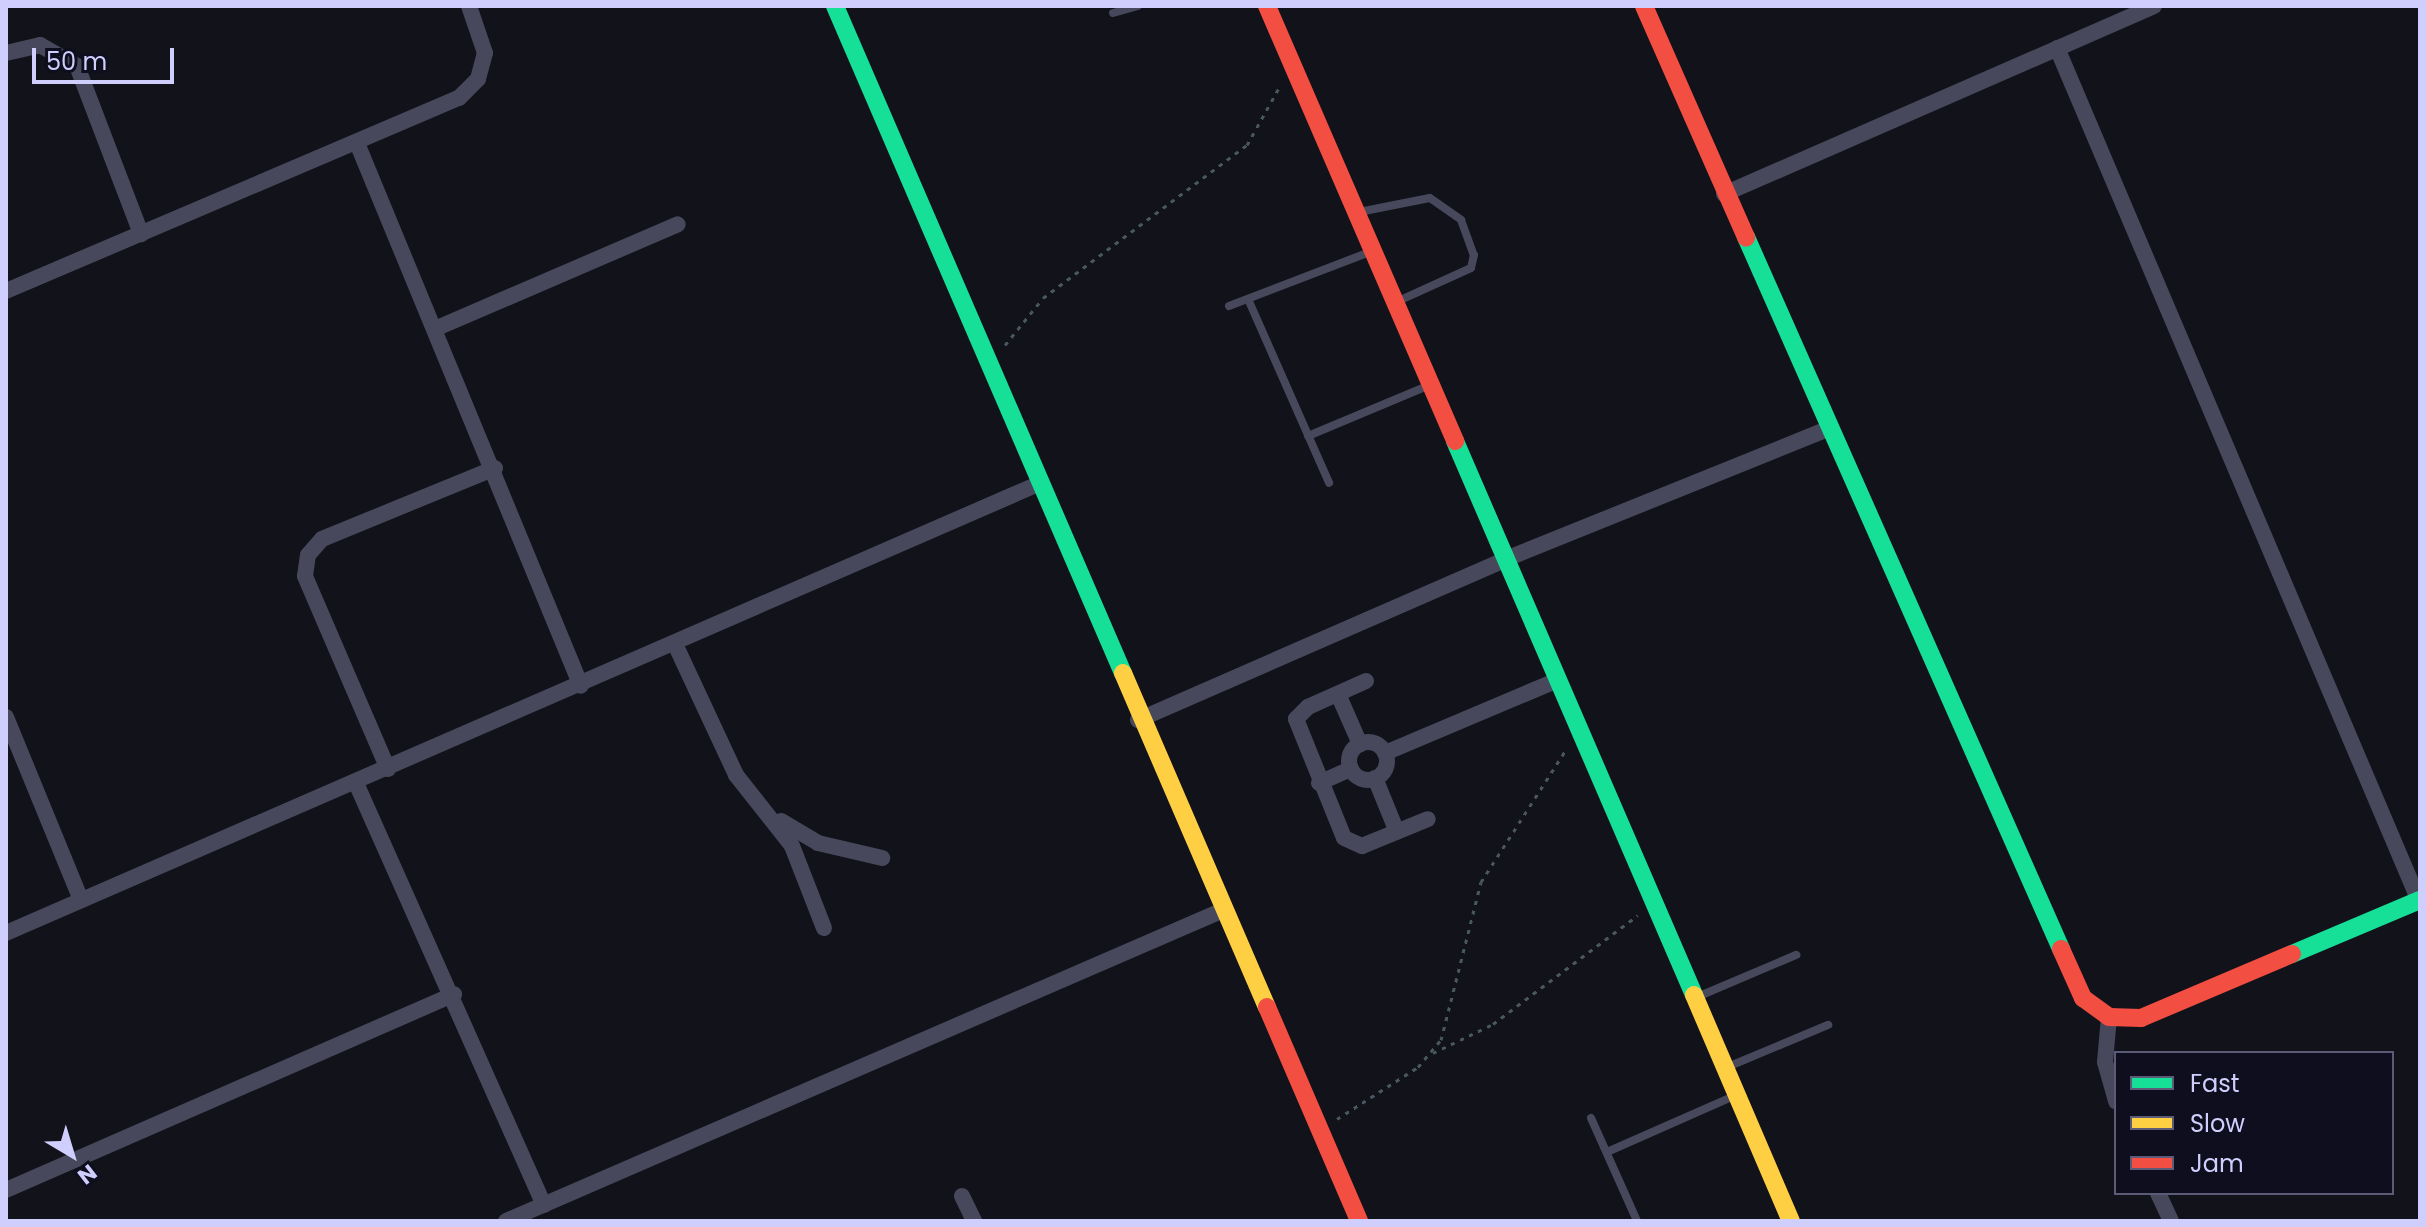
<!DOCTYPE html>
<html>
<head>
<meta charset="utf-8">
<style>
	body { margin:0 }
	#map { position:relative; width:2426px; height:1227px; overflow:hidden; background:#12121a; font-family:Poppins,sans-serif }
	div>[style] { position:absolute }
	.path>* { height:3px; margin-top:-1.5px; transform-origin:0; background:repeating-linear-gradient(90deg,#495761 0 4px,transparent 0 10px) }
	.lane>* { height:8px; margin:-4px; padding:0 4px; transform-origin:4px; border-radius:4px; background:#47485b }
	.street>* { height:16px; margin:-8px; padding:0 8px; transform-origin:8px; border-radius:8px; background:#47485b }
	.street>.ring { margin:-8px; padding:0; box-sizing:content-box; background:none; border:16px solid #47485b; border-radius:50% }
	.fast>* { height:18px; margin:-9px; padding:0 9px; transform-origin:9px; border-radius:9px; background:#16e098 }
	.slow>* { height:18px; margin:-9px; padding:0 9px; transform-origin:9px; border-radius:9px; background:#ffcf43 }
	.jam>* { height:18px; margin:-9px; padding:0 9px; transform-origin:9px; border-radius:9px; background:#f24e42 }
	span { translate:-50% -50%; white-space:nowrap; text-align:center; line-height:1.15; -webkit-text-stroke:6px #0f0e1e; paint-order:stroke }
	.frame { position:absolute; inset:0; border:8px solid #cfcefc; pointer-events:none }
	.legend { position:absolute; left:2114px; top:1051px; width:280px; height:144px; box-sizing:border-box; background:#0f0e1e; border:2px solid #5c5b77; margin:0; padding:10px 14px; list-style:none; font-size:24px; color:#cfcefc }
	.legend li { display:flex; align-items:center; gap:16px; height:40px }
	.legend b { width:40px; border:2px solid #5c5b77 }
	.north { position:absolute; left:32px; top:1115px; width:80px; height:80px; -webkit-text-stroke:6px #0f0e1e; paint-order:stroke; rotate:142deg; font-size:22px; font-weight:700; line-height:32px; text-align:center; color:#cfcefc }
	.north::after { content:''; display:block; margin:auto; width:28px; height:36px; background:#cfcefc; clip-path:polygon(50% 0,100% 100%,50% 72%,0 100%) }
	.scale { position:absolute; left:32px; top:48px; width:142px; height:36px; box-sizing:border-box; border:4px solid #cfcefc; border-top:0; padding-left:10px; font-size:24px; line-height:28px; white-space:nowrap; color:#cfcefc; -webkit-text-stroke:6px #0f0e1e; paint-order:stroke }
</style>
</head>
<body>
<div id="map">
	<div class="path">
		<i style="left:1005px;top:345px;width:60px;rotate:-51deg"></i>
		<i style="left:1043px;top:298px;width:255px;rotate:-36.9deg"></i>
		<i style="left:1247px;top:145px;width:68px;rotate:-60.8deg"></i>
		<i style="left:1433px;top:1053px;width:67px;rotate:-25.8deg"></i>
		<i style="left:1493px;top:1024px;width:181px;rotate:-36.9deg"></i>
		<i style="left:1337px;top:1119px;width:96px;rotate:-32.7deg"></i>
		<i style="left:1418px;top:1067px;width:35px;rotate:-50deg"></i>
		<i style="left:1441px;top:1040px;width:163px;rotate:-75.8deg"></i>
		<i style="left:1481px;top:882px;width:156px;rotate:-57.3deg"></i>
	</div>
	<div class="lane">
		<i style="left:1113px;top:13px;width:26px;rotate:-16deg"></i>
		<i style="left:1359px;top:212px;width:72px;rotate:-11.2deg"></i>
		<i style="left:1430px;top:198px;width:38px;rotate:35deg"></i>
		<i style="left:1461px;top:220px;width:37px;rotate:70deg"></i>
		<i style="left:1474px;top:255px;width:13px;rotate:103deg"></i>
		<i style="left:1471px;top:268px;width:82px;rotate:155.6deg"></i>
		<i style="left:1248px;top:299px;width:201px;rotate:66.2deg"></i>
		<i style="left:1229px;top:306px;width:153px;rotate:-21deg"></i>
		<i style="left:1308px;top:436px;width:132px;rotate:-22.7deg"></i>
		<i style="left:1697px;top:997px;width:108px;rotate:-23deg"></i>
		<i style="left:1725px;top:1068px;width:112px;rotate:-22.7deg"></i>
		<i style="left:1591px;top:1118px;width:113px;rotate:65.9deg"></i>
		<i style="left:1607px;top:1152px;width:141px;rotate:-23.8deg"></i>
	</div>
	<div class="street">
		<i style="left:2057px;top:48px;width:927px;rotate:67deg"></i>
		<i style="left:6px;top:53px;width:35px;rotate:-13deg"></i>
		<i style="left:40px;top:45px;width:43px;rotate:29.6deg"></i>
		<i style="left:77px;top:66px;width:180px;rotate:69.1deg"></i>
		<i style="left:357px;top:143px;width:587px;rotate:67.58deg"></i>
		<i style="left:1724px;top:194px;width:469px;rotate:-23.6deg"></i>
		<i style="left:6px;top:291px;width:492px;rotate:-23.1deg"></i>
		<i style="left:459px;top:98px;width:27px;rotate:-45deg"></i>
		<i style="left:478px;top:79px;width:27px;rotate:-75deg"></i>
		<i style="left:485px;top:53px;width:50px;rotate:-108.8deg"></i>
		<i style="left:437px;top:328px;width:262px;rotate:-23.3deg"></i>
		<i style="left:675px;top:644px;width:145px;rotate:65deg"></i>
		<i style="left:736px;top:775px;width:90px;rotate:51.7deg"></i>
		<i style="left:792px;top:846px;width:88px;rotate:68.7deg"></i>
		<i style="left:1366px;top:681px;width:64px;rotate:155.9deg"></i>
		<i style="left:1308px;top:707px;width:17px;rotate:135deg"></i>
		<i style="left:1296px;top:719px;width:128px;rotate:68deg"></i>
		<i style="left:1344px;top:838px;width:20px;rotate:24deg"></i>
		<i style="left:1362px;top:846px;width:71px;rotate:-22.2deg"></i>
		<i style="left:1338px;top:694px;width:55px;rotate:66.3deg"></i>
		<i style="left:6px;top:717px;width:198px;rotate:67.7deg"></i>
		<i style="left:1138px;top:720px;width:402px;rotate:-23.6deg"></i>
		<i style="left:1506px;top:559px;width:345px;rotate:-22deg"></i>
		<i class="ring" style="left:1349px;top:742px;width:22px;height:22px"></i>
		<i style="left:1385px;top:753px;width:188px;rotate:-22.9deg"></i>
		<i style="left:388px;top:769px;width:210px;rotate:-113.3deg"></i>
		<i style="left:305px;top:576px;width:21px;rotate:-82deg"></i>
		<i style="left:308px;top:555px;width:21px;rotate:-49deg"></i>
		<i style="left:322px;top:539px;width:187px;rotate:-22.3deg"></i>
		<i style="left:1375px;top:778px;width:58px;rotate:67.8deg"></i>
		<i style="left:356px;top:783px;width:462px;rotate:66deg"></i>
		<i style="left:1319px;top:783px;width:35px;rotate:-24deg"></i>
		<i style="left:781px;top:821px;width:43px;rotate:30.7deg"></i>
		<i style="left:818px;top:843px;width:66px;rotate:13.2deg"></i>
		<i style="left:6px;top:933px;width:1125px;rotate:-23.51deg"></i>
		<i style="left:2109px;top:1017px;width:45px;rotate:95.1deg"></i>
		<i style="left:2105px;top:1062px;width:41px;rotate:74.2deg"></i>
		<i style="left:6px;top:1190px;width:489px;rotate:-23.6deg"></i>
		<i style="left:2158px;top:1193px;width:31px;rotate:65deg"></i>
		<i style="left:962px;top:1196px;width:28px;rotate:64deg"></i>
		<i style="left:506px;top:1221px;width:779px;rotate:-23.44deg"></i>
	</div>
	<div class="fast">
		<i style="left:835px;top:6px;width:727px;rotate:66.65deg"></i>
		<i style="left:1746px;top:237px;width:779px;rotate:66.13deg"></i>
		<i style="left:1455px;top:441px;width:603px;rotate:66.66deg"></i>
		<i style="left:2292px;top:954px;width:139px;rotate:-22.9deg"></i>
	</div>
	<div class="slow">
		<i style="left:1123px;top:673px;width:364px;rotate:66.7deg"></i>
		<i style="left:1694px;top:995px;width:246px;rotate:66.8deg"></i>
	</div>
	<div class="jam">
		<i style="left:1267px;top:6px;width:474px;rotate:66.6deg"></i>
		<i style="left:1644px;top:6px;width:253px;rotate:66.2deg"></i>
		<i style="left:2061px;top:949px;width:54px;rotate:65.8deg"></i>
		<i style="left:2083px;top:998px;width:32px;rotate:36deg"></i>
		<i style="left:2109px;top:1017px;width:32px;rotate:2deg"></i>
		<i style="left:2141px;top:1018px;width:164px;rotate:-23deg"></i>
		<i style="left:1267px;top:1007px;width:233px;rotate:66.7deg"></i>
	</div>
	<div class="frame"></div>
	<ul class="legend">
	<li><b style="height:10px;background:#16e098"></b>Fast</li>
	<li><b style="height:10px;background:#ffcf43"></b>Slow</li>
	<li><b style="height:10px;background:#f24e42"></b>Jam</li>
	</ul>
	<div class="north">N</div>
	<div class="scale">50 m</div>
</div>
</body>
</html>
